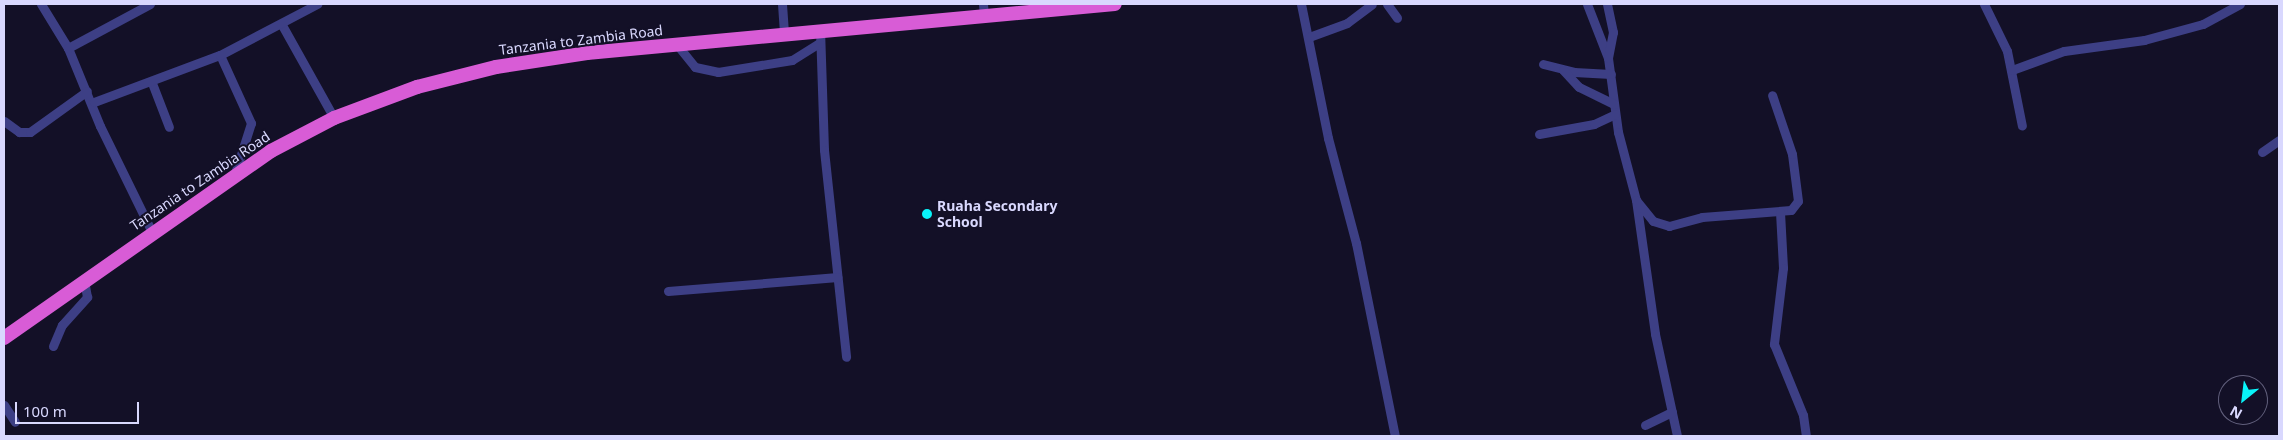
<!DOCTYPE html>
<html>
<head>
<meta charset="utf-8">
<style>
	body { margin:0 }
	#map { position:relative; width:2283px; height:440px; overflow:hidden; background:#131027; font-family:"Noto Sans",sans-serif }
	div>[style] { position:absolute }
	.minor>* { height:9px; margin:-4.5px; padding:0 4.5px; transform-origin:4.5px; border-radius:4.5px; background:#3d3f85 }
	.trunk>* { height:14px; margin:-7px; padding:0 7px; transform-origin:7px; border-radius:7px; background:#d85cd6 }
	.dots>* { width:14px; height:14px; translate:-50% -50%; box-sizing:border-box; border:2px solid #131027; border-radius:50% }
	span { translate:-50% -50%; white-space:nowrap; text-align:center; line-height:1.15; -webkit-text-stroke:4px #131027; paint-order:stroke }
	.street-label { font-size:14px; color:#d9d8fe }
	.poi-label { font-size:14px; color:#d9d8fe; font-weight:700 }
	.left { translate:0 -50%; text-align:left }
	.frame { position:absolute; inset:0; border:5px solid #d9d8fe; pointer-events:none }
	.north { position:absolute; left:2218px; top:375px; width:50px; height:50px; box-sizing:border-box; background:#131027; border:1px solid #62607d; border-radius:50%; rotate:209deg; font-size:14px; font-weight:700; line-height:20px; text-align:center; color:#d9d8fe }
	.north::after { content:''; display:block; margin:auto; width:18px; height:22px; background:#09f3f9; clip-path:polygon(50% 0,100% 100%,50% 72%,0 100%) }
	.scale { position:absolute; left:15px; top:402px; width:124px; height:22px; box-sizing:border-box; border:2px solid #d9d8fe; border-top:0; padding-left:6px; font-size:15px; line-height:18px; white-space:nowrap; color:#d9d8fe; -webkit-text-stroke:4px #131027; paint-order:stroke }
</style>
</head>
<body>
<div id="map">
	<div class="minor">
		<i style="left:41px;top:4px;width:52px;rotate:58.5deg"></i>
		<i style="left:68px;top:48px;width:84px;rotate:67.7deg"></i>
		<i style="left:100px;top:126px;width:118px;rotate:63.9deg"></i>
		<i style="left:782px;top:4px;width:30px;rotate:86deg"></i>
		<i style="left:983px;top:4px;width:12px;rotate:85deg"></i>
		<i style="left:1301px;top:4px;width:137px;rotate:78.6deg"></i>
		<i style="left:1328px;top:138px;width:109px;rotate:75.1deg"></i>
		<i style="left:1356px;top:243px;width:197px;rotate:78.6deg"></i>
		<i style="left:1387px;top:4px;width:17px;rotate:54deg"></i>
		<i style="left:1587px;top:4px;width:58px;rotate:68.7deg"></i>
		<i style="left:1608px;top:58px;width:75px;rotate:82.3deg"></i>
		<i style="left:1618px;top:132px;width:70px;rotate:75.2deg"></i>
		<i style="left:1636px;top:200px;width:135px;rotate:81.9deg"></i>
		<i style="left:1655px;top:334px;width:104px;rotate:77.8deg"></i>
		<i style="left:1607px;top:4px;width:29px;rotate:78deg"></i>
		<i style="left:1613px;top:32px;width:26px;rotate:101deg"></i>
		<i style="left:1984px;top:4px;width:52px;rotate:63.9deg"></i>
		<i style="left:2007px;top:51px;width:76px;rotate:78.7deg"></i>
		<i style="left:282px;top:25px;width:107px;rotate:60.8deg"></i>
		<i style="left:820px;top:29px;width:121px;rotate:88.1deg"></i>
		<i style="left:824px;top:150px;width:208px;rotate:83.9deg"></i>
		<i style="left:1309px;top:37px;width:40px;rotate:-20.2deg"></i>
		<i style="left:1347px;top:23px;width:31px;rotate:-37deg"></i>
		<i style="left:678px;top:46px;width:27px;rotate:51deg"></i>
		<i style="left:695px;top:67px;width:24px;rotate:12deg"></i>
		<i style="left:718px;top:72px;width:75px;rotate:-9.2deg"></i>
		<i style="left:792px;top:60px;width:32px;rotate:-32deg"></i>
		<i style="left:68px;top:48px;width:93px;rotate:-28.2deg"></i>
		<i style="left:220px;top:55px;width:75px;rotate:65.5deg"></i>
		<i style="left:251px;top:123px;width:52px;rotate:107.7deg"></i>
		<i style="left:1543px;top:64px;width:32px;rotate:14deg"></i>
		<i style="left:1574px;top:72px;width:37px;rotate:3deg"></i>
		<i style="left:1563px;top:70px;width:23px;rotate:47deg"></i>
		<i style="left:1579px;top:87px;width:39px;rotate:26deg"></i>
		<i style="left:2012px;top:70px;width:55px;rotate:-20.1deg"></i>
		<i style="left:2064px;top:51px;width:81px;rotate:-7.8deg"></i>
		<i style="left:2144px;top:40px;width:61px;rotate:-15.2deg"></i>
		<i style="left:2203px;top:24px;width:42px;rotate:-28.4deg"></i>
		<i style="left:152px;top:83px;width:47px;rotate:68.9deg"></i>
		<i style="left:94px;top:102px;width:134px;rotate:-20.5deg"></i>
		<i style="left:220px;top:55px;width:110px;rotate:-27.7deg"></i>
		<i style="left:4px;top:121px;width:19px;rotate:36deg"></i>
		<i style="left:19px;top:132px;width:11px"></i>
		<i style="left:30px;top:132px;width:70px;rotate:-35.7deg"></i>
		<i style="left:1539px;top:134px;width:56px;rotate:-10.3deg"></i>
		<i style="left:1594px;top:124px;width:23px;rotate:-25deg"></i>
		<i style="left:2262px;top:152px;width:21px;rotate:-35deg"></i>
		<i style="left:1636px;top:200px;width:27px;rotate:51deg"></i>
		<i style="left:1653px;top:221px;width:17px;rotate:17deg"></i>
		<i style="left:1669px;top:226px;width:34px;rotate:-15deg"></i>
		<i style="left:1702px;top:217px;width:89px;rotate:-4.5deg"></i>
		<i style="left:1791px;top:210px;width:11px;rotate:-52deg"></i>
		<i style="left:1798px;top:201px;width:47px;rotate:-97.3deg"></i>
		<i style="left:1792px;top:154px;width:62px;rotate:-108.7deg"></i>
		<i style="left:1780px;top:212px;width:56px;rotate:86.9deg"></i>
		<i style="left:1783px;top:268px;width:77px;rotate:96.8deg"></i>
		<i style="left:1774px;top:344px;width:77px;rotate:67.8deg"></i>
		<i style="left:1803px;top:415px;width:21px;rotate:82deg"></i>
		<i style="left:668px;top:291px;width:170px;rotate:-4.7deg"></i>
		<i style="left:53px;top:346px;width:23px;rotate:-67deg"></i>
		<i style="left:62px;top:325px;width:38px;rotate:-48deg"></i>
		<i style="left:87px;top:297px;width:17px;rotate:-100deg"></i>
		<i style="left:4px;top:405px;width:20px;rotate:57deg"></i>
		<i style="left:1645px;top:425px;width:30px;rotate:-26deg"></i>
	</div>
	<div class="trunk">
		<i style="left:4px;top:338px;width:326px;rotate:-35deg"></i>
		<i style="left:271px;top:151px;width:71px;rotate:-27.6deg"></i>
		<i style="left:334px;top:118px;width:89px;rotate:-20.5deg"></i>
		<i style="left:417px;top:87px;width:81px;rotate:-14.2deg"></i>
		<i style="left:496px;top:67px;width:92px;rotate:-8.7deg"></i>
		<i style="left:587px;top:53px;width:530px;rotate:-5.3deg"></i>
	</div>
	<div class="dots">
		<i style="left:927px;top:214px;background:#09f3f9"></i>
	</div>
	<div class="street-label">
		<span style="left:581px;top:40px;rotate:-7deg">Tanzania to Zambia Road</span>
		<span style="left:200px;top:181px;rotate:-34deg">Tanzania to Zambia Road</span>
	</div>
	<div class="poi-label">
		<span class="left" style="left:937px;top:214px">Ruaha Secondary<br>School</span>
	</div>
	<div class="frame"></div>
	<div class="north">N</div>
	<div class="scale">100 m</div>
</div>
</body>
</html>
